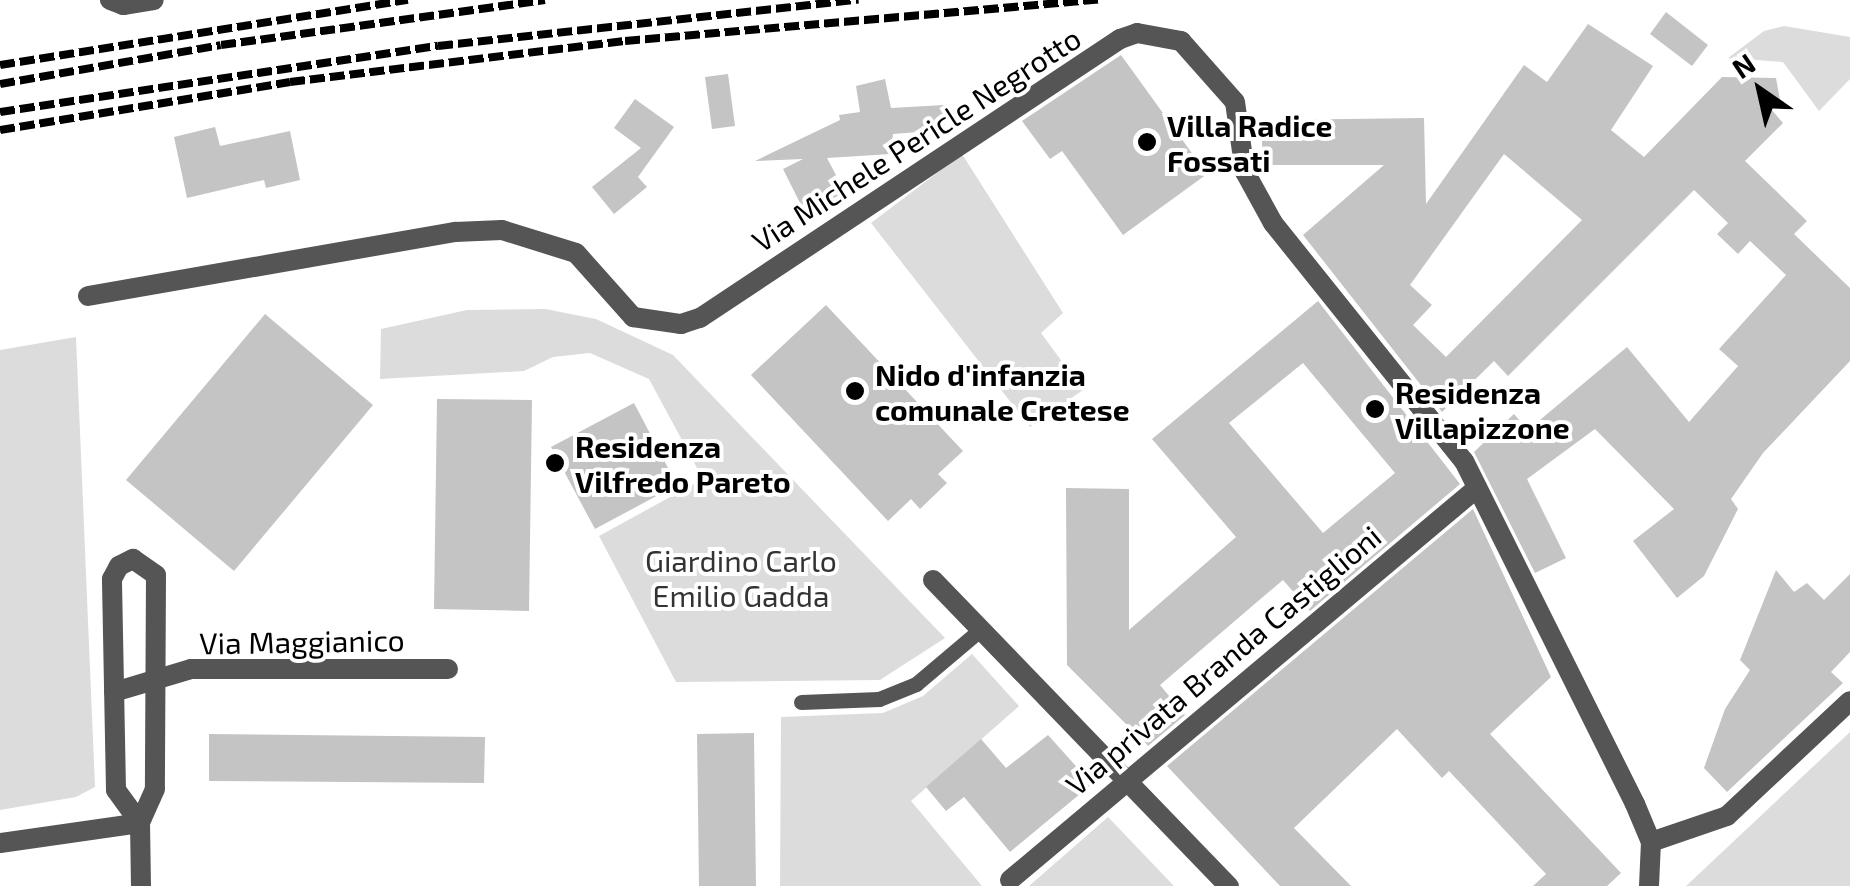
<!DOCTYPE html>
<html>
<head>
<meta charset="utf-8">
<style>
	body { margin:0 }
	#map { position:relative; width:1850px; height:886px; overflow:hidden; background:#fff; font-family:"Exo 2",sans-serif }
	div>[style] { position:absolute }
	.green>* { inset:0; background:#dcdcdc }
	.building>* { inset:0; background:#c4c4c4 }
	.lane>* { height:15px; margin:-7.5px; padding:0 7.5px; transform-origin:7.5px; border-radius:7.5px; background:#555 }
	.street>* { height:20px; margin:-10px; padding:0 10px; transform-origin:10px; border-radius:10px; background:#555 }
	.rail>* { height:8px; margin-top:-4px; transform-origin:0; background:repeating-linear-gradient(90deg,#000 0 15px,transparent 0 20px) }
	.dots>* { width:28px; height:28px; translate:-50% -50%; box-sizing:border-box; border:5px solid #fff; border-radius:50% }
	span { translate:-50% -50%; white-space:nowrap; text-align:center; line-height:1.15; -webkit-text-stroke:8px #fff; paint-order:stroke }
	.poi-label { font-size:30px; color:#000; font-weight:700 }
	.left { translate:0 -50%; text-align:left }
	.street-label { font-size:30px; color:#000 }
	.park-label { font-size:30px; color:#333 }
	.north { position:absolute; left:1710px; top:40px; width:100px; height:100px; -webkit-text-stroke:8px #fff; paint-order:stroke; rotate:326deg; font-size:28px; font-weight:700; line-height:40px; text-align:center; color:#000 }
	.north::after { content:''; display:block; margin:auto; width:35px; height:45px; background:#000; clip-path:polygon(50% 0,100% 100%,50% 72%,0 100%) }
</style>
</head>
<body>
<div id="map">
	<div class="green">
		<i style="clip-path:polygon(1784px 26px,1850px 37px,1850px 79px,1819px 111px,1783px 62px,1728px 58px,1764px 31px)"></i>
		<i style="clip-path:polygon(962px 154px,1063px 313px,1041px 333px,1083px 390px,1030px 427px,871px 223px)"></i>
		<i style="clip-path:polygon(545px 309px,596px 319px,673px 355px,945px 638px,880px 680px,676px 682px,599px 536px,703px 479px,649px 379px,590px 353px,553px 357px,524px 371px,380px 379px,381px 329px,467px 310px)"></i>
		<i style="clip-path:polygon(76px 337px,95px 787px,76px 797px,0 810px,0 350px)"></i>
		<i style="clip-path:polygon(972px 654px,1019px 706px,911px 801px,982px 886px,780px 886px,781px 717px,883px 713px,923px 696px)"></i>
		<i style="clip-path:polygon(1850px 732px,1850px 886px,1686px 886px)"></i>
		<i style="clip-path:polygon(1108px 817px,1174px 886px,1029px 886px)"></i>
	</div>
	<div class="building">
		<i style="clip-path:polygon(1666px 12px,1708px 45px,1692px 66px,1650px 34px)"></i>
		<i style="clip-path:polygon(evenodd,1588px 24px,1653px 66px,1611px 130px,1644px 157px,1722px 77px,1776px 78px,1780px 100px,1771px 109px,1783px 123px,1745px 161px,1807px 221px,1794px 234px,1850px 288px,1850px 361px,1763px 453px,1731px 499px,1738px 509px,1704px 576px,1677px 598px,1633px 541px,1674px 509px,1595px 429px,1527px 479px,1566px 558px,1535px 573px,1474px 452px,1514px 414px,1528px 430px,1627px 347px,1689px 422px,1738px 366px,1719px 349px,1786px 275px,1750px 241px,1738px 254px,1717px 234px,1728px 223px,1694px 190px,1508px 376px,1494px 361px,1442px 412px,1303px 235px,1384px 165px,1263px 165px,1261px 120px,1424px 118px,1426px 204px,1524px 65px,1547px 82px,1588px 24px,1504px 154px,1582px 220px,1446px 357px,1413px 325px,1432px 305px,1410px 285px,1504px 154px)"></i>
		<i style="clip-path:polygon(1121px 55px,1207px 174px,1123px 235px,1062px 151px,1050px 159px,1022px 121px)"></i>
		<i style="clip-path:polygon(728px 74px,735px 126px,712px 129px,705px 77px)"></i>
		<i style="clip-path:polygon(885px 79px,891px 108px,944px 105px,945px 130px,893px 134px,891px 154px,827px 158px,845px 192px,805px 213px,783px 169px,803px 159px,755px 161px,840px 120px,839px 115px,860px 112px,856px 86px)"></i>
		<i style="clip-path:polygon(635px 99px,674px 127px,638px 177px,647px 187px,614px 214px,592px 187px,641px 148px,614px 128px)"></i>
		<i style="clip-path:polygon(215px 127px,220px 146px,290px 131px,300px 180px,266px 188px,264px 180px,187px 198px,174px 137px)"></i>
		<i style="clip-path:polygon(evenodd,1318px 301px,1460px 484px,1310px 611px,1283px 580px,1257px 602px,1160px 685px,1185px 715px,1148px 746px,1067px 665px,1066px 488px,1129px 489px,1129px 630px,1236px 537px,1152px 439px,1318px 301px,1303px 363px,1395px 473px,1323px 533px,1229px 423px,1303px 363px)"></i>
		<i style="clip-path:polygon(826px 305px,963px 451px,938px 474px,947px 483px,920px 509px,911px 499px,888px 521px,751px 375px)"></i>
		<i style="clip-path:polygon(265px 314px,373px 405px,234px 571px,126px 480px)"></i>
		<i style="clip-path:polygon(437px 399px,532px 400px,529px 611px,434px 609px)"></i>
		<i style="clip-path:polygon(634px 403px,677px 485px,595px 529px,551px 447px)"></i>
		<i style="clip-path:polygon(1473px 509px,1551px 677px,1490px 734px,1621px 873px,1607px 886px,1533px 886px,1546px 874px,1449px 771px,1442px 778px,1397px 729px,1294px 828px,1351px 886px,1280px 886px,1167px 766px)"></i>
		<i style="clip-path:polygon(1776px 570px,1794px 592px,1807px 583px,1824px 600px,1850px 574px,1850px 652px,1831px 672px,1843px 683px,1727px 792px,1704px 768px,1725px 709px,1750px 670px,1740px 660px)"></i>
		<i style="clip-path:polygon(754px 733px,756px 886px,699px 886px,697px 734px)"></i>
		<i style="clip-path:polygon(209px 734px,485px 737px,484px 783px,209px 781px)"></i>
		<i style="clip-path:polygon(1048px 735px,1092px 784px,1010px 852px,964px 797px,946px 811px,926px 787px,981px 739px,1006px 768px)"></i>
	</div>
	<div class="lane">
		<i style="left:801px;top:702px;width:78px;rotate:-2.2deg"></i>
		<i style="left:879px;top:699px;width:40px;rotate:-22deg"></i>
		<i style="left:916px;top:684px;width:84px;rotate:-40.2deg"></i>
	</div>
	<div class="street">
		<i style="left:110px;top:0;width:14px;rotate:21deg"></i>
		<i style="left:123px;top:5px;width:31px;rotate:-9deg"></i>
		<i style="left:88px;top:296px;width:373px;rotate:-9.9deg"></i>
		<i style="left:455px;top:232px;width:47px;rotate:-2.4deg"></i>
		<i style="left:502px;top:230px;width:77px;rotate:17.3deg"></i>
		<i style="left:576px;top:253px;width:86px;rotate:48.3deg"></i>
		<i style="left:633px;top:317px;width:49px;rotate:8.3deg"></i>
		<i style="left:681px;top:324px;width:20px;rotate:-18deg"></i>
		<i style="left:700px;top:318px;width:504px;rotate:-33.6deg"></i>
		<i style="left:1120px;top:39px;width:18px;rotate:-19deg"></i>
		<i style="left:1137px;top:33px;width:45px;rotate:10.3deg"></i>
		<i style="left:1181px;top:41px;width:81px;rotate:48.5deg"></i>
		<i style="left:1235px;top:102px;width:71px;rotate:81.9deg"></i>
		<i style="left:1245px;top:172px;width:58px;rotate:61.2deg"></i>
		<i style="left:1273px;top:223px;width:305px;rotate:51.3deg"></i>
		<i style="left:1464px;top:461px;width:383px;rotate:63.5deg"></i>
		<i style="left:1635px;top:804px;width:41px;rotate:67.2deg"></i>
		<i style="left:1651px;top:842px;width:44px;rotate:92.6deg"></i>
		<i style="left:933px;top:580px;width:426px;rotate:46deg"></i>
		<i style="left:114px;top:692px;width:80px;rotate:-16.6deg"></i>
		<i style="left:191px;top:669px;width:257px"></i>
		<i style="left:140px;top:823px;width:41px;rotate:-126deg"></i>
		<i style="left:116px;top:790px;width:211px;rotate:-91.1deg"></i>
		<i style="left:112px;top:579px;width:15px;rotate:-62deg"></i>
		<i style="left:119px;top:566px;width:16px;rotate:-27deg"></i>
		<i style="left:133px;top:559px;width:28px;rotate:35deg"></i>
		<i style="left:156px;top:575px;width:214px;rotate:90.3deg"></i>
		<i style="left:155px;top:789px;width:37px;rotate:114deg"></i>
		<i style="left:140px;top:823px;width:63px;rotate:89.1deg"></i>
		<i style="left:1651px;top:842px;width:80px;rotate:-18.9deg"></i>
		<i style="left:1727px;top:816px;width:168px;rotate:-43.1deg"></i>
		<i style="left:0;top:843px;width:141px;rotate:-8.1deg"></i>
		<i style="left:1010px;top:880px;width:610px;rotate:-40.01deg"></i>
	</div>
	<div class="rail">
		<i style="left:0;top:65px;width:413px;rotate:-9.1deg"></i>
		<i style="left:0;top:84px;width:224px;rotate:-10deg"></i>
		<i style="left:221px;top:45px;width:327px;rotate:-7.9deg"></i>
		<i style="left:0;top:112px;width:443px;rotate:-8.6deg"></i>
		<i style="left:438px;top:46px;width:423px;rotate:-6.3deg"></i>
		<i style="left:0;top:130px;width:294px;rotate:-9.4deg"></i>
		<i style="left:290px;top:82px;width:337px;rotate:-7deg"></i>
		<i style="left:625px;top:41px;width:475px;rotate:-5deg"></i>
	</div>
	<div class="dots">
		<i style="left:1147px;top:142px;background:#000"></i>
		<i style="left:855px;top:391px;background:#000"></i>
		<i style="left:1375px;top:409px;background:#000"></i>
		<i style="left:555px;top:463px;background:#000"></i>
	</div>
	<div class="poi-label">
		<span class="left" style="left:1167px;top:142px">Villa Radice<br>Fossati</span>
		<span class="left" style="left:875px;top:391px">Nido d'infanzia<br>comunale Cretese</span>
		<span class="left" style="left:1395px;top:409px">Residenza<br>Villapizzone</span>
		<span class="left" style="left:575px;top:463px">Residenza<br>Vilfredo Pareto</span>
	</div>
	<div class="street-label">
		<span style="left:916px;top:139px;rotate:-33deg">Via Michele Pericle Negrotto</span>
		<span style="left:302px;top:641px;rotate:-1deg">Via Maggianico</span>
		<span style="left:1223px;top:660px;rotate:-40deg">Via privata Branda Castiglioni</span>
	</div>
	<div class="park-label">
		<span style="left:741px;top:577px">Giardino Carlo<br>Emilio Gadda</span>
	</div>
	<div class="north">N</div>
</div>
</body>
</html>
